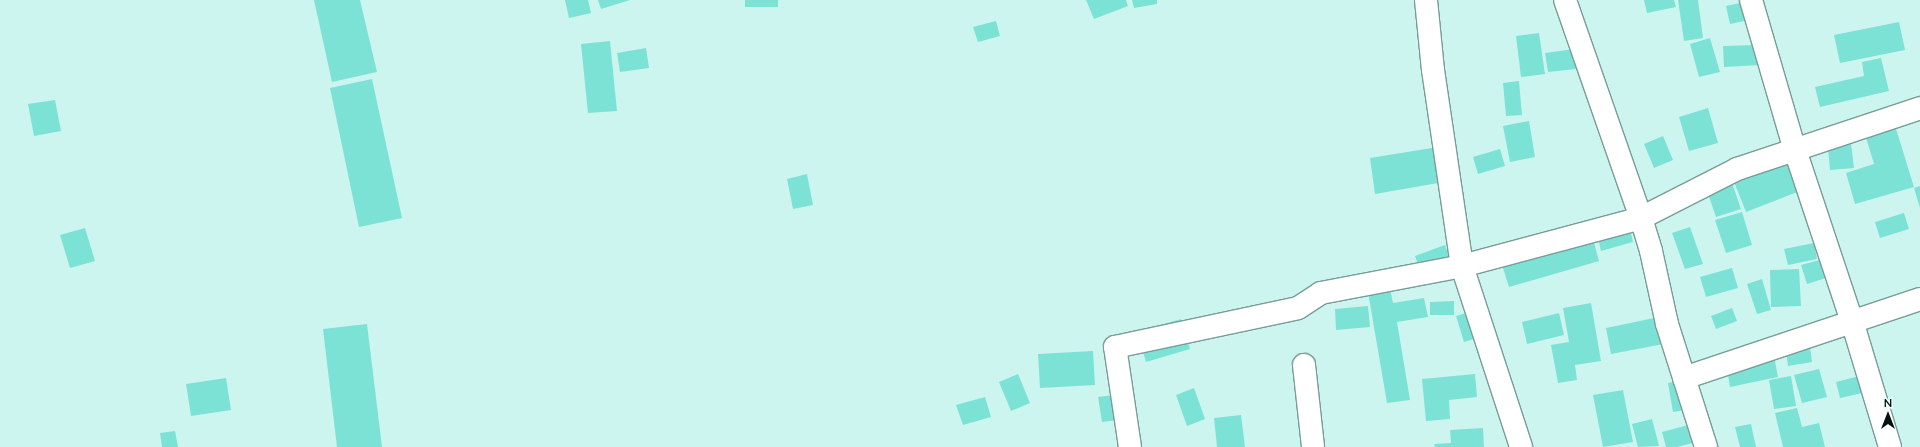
<!DOCTYPE html>
<html>
<head>
<meta charset="utf-8">
<style>
	body { margin:0 }
	#map { position:relative; width:1920px; height:447px; overflow:hidden; background:#cdf5ef; font-family:Lato,sans-serif }
	div>[style] { position:absolute }
	.building>* { inset:0; background:#7ce2d6 }
	.roads { filter:drop-shadow(1px 0 #779c97) drop-shadow(-1px 0 #779c97) drop-shadow(0 1px #779c97) drop-shadow(0 -1px #779c97) }
	.minor>* { height:22px; margin:-11px; padding:0 11px; transform-origin:11px; border-radius:11px; background:#fff }
	span { translate:-50% -50%; white-space:nowrap; text-align:center; line-height:1.15; -webkit-text-stroke:3px #e7fffb; paint-order:stroke }
	.north { position:absolute; left:1868px; top:395px; width:40px; height:40px; -webkit-text-stroke:3px #e7fffb; paint-order:stroke; rotate:0deg; font-size:11px; font-weight:700; line-height:16px; text-align:center; color:#041210 }
	.north::after { content:''; display:block; margin:auto; width:14px; height:18px; background:#041210; clip-path:polygon(50% 0,100% 100%,50% 72%,0 100%) }
</style>
</head>
<body>
<div id="map">
	<div class="building">
		<i style="clip-path:polygon(314px 0,360px 0,377px 72px,332px 82px)"></i>
		<i style="clip-path:polygon(565px 0,588px 0,591px 13px,569px 18px)"></i>
		<i style="clip-path:polygon(598px 0,630px 0,601px 9px)"></i>
		<i style="clip-path:polygon(745px 0,778px 0,778px 7px,745px 7px)"></i>
		<i style="clip-path:polygon(1086px 0,1126px 0,1128px 6px,1094px 19px)"></i>
		<i style="clip-path:polygon(1132px 0,1157px 0,1157px 4px,1134px 8px)"></i>
		<i style="clip-path:polygon(1644px 0,1674px 0,1676px 7px,1647px 13px)"></i>
		<i style="clip-path:polygon(1678px 0,1698px 0,1703px 38px,1684px 41px)"></i>
		<i style="clip-path:polygon(1745px 2px,1749px 20px,1730px 24px,1726px 6px)"></i>
		<i style="clip-path:polygon(996px 21px,1000px 36px,978px 42px,973px 27px)"></i>
		<i style="clip-path:polygon(1899px 22px,1905px 50px,1840px 63px,1834px 35px)"></i>
		<i style="clip-path:polygon(1539px 33px,1545px 74px,1521px 77px,1516px 36px)"></i>
		<i style="clip-path:polygon(1710px 38px,1720px 72px,1699px 77px,1690px 44px)"></i>
		<i style="clip-path:polygon(610px 41px,617px 111px,588px 113px,581px 44px)"></i>
		<i style="clip-path:polygon(1759px 45px,1760px 65px,1724px 67px,1723px 46px)"></i>
		<i style="clip-path:polygon(646px 48px,649px 68px,620px 72px,617px 53px)"></i>
		<i style="clip-path:polygon(1582px 48px,1585px 68px,1548px 72px,1545px 53px)"></i>
		<i style="clip-path:polygon(1881px 58px,1889px 91px,1820px 107px,1815px 87px,1864px 76px,1862px 62px)"></i>
		<i style="clip-path:polygon(372px 79px,402px 218px,359px 227px,330px 88px)"></i>
		<i style="clip-path:polygon(1519px 81px,1522px 115px,1506px 116px,1503px 83px)"></i>
		<i style="clip-path:polygon(55px 100px,61px 131px,34px 136px,28px 104px)"></i>
		<i style="clip-path:polygon(1708px 108px,1718px 143px,1689px 151px,1679px 117px)"></i>
		<i style="clip-path:polygon(1893px 119px,1914px 187px,1855px 204px,1846px 173px,1874px 164px,1863px 128px)"></i>
		<i style="clip-path:polygon(1529px 121px,1535px 157px,1510px 162px,1503px 126px)"></i>
		<i style="clip-path:polygon(1850px 135px,1854px 168px,1830px 170px,1827px 137px)"></i>
		<i style="clip-path:polygon(1663px 136px,1673px 160px,1654px 168px,1644px 144px)"></i>
		<i style="clip-path:polygon(1438px 147px,1444px 182px,1375px 194px,1370px 158px)"></i>
		<i style="clip-path:polygon(1500px 149px,1505px 166px,1478px 174px,1473px 157px)"></i>
		<i style="clip-path:polygon(1790px 149px,1805px 189px,1746px 212px,1730px 172px)"></i>
		<i style="clip-path:polygon(807px 174px,813px 205px,793px 209px,787px 179px)"></i>
		<i style="clip-path:polygon(1731px 180px,1741px 209px,1716px 217px,1706px 188px)"></i>
		<i style="clip-path:polygon(1920px 186px,1920px 208px,1914px 188px)"></i>
		<i style="clip-path:polygon(1742px 212px,1752px 245px,1726px 253px,1715px 220px)"></i>
		<i style="clip-path:polygon(1904px 213px,1909px 229px,1880px 238px,1875px 222px)"></i>
		<i style="clip-path:polygon(1628px 221px,1633px 242px,1601px 251px,1596px 229px)"></i>
		<i style="clip-path:polygon(1589px 224px,1599px 261px,1509px 287px,1502px 265px)"></i>
		<i style="clip-path:polygon(1690px 227px,1703px 264px,1685px 269px,1672px 233px)"></i>
		<i style="clip-path:polygon(85px 228px,95px 261px,70px 268px,60px 235px)"></i>
		<i style="clip-path:polygon(1814px 243px,1817px 259px,1788px 265px,1784px 249px)"></i>
		<i style="clip-path:polygon(1445px 245px,1454px 271px,1424px 281px,1415px 256px)"></i>
		<i style="clip-path:polygon(1827px 258px,1832px 276px,1807px 284px,1801px 265px)"></i>
		<i style="clip-path:polygon(1732px 268px,1738px 288px,1706px 297px,1700px 277px)"></i>
		<i style="clip-path:polygon(1799px 269px,1801px 306px,1771px 307px,1770px 270px)"></i>
		<i style="clip-path:polygon(1762px 279px,1771px 310px,1757px 314px,1747px 284px)"></i>
		<i style="clip-path:polygon(1390px 288px,1393px 303px,1424px 298px,1428px 317px,1397px 322px,1410px 400px,1387px 403px,1368px 292px)"></i>
		<i style="clip-path:polygon(1454px 301px,1454px 315px,1430px 315px,1430px 302px)"></i>
		<i style="clip-path:polygon(1591px 303px,1601px 361px,1575px 365px,1577px 380px,1558px 383px,1551px 345px,1569px 342px,1563px 308px)"></i>
		<i style="clip-path:polygon(1368px 306px,1370px 327px,1336px 330px,1335px 309px)"></i>
		<i style="clip-path:polygon(1732px 308px,1737px 321px,1716px 329px,1711px 316px)"></i>
		<i style="clip-path:polygon(1477px 310px,1484px 336px,1464px 342px,1456px 316px)"></i>
		<i style="clip-path:polygon(1559px 313px,1564px 335px,1527px 344px,1522px 322px)"></i>
		<i style="clip-path:polygon(1664px 316px,1669px 343px,1611px 354px,1606px 328px)"></i>
		<i style="clip-path:polygon(1181px 319px,1190px 349px,1146px 362px,1137px 332px)"></i>
		<i style="clip-path:polygon(367px 324px,382px 447px,337px 447px,323px 329px)"></i>
		<i style="clip-path:polygon(1808px 331px,1812px 362px,1788px 366px,1784px 334px)"></i>
		<i style="clip-path:polygon(1771px 340px,1778px 377px,1730px 387px,1726px 362px)"></i>
		<i style="clip-path:polygon(1093px 351px,1095px 385px,1040px 388px,1038px 354px)"></i>
		<i style="clip-path:polygon(1819px 369px,1827px 397px,1802px 403px,1794px 375px)"></i>
		<i style="clip-path:polygon(1018px 374px,1030px 403px,1011px 411px,999px 382px)"></i>
		<i style="clip-path:polygon(1475px 374px,1477px 397px,1449px 400px,1450px 419px,1426px 421px,1422px 379px)"></i>
		<i style="clip-path:polygon(1867px 374px,1871px 391px,1840px 398px,1836px 382px)"></i>
		<i style="clip-path:polygon(1791px 376px,1796px 406px,1774px 409px,1769px 380px)"></i>
		<i style="clip-path:polygon(226px 378px,231px 410px,191px 416px,186px 384px)"></i>
		<i style="clip-path:polygon(1686px 380px,1691px 409px,1673px 412px,1668px 383px)"></i>
		<i style="clip-path:polygon(1194px 388px,1205px 419px,1187px 426px,1176px 395px)"></i>
		<i style="clip-path:polygon(1623px 390px,1633px 442px,1603px 447px,1593px 395px)"></i>
		<i style="clip-path:polygon(1114px 395px,1118px 420px,1102px 422px,1098px 397px)"></i>
		<i style="clip-path:polygon(985px 397px,991px 417px,963px 425px,956px 405px)"></i>
		<i style="clip-path:polygon(1797px 408px,1802px 427px,1819px 423px,1825px 447px,1783px 447px,1775px 413px)"></i>
		<i style="clip-path:polygon(1241px 415px,1245px 447px,1217px 447px,1214px 418px)"></i>
		<i style="clip-path:polygon(1652px 419px,1659px 446px,1638px 447px,1632px 424px)"></i>
		<i style="clip-path:polygon(1696px 423px,1700px 441px,1677px 447px,1666px 447px,1662px 432px)"></i>
		<i style="clip-path:polygon(1751px 424px,1756px 447px,1740px 447px,1735px 427px)"></i>
		<i style="clip-path:polygon(1483px 428px,1484px 447px,1435px 447px,1434px 444px,1451px 443px,1450px 430px)"></i>
		<i style="clip-path:polygon(175px 431px,178px 447px,162px 447px,160px 433px)"></i>
	</div>
	<div class="roads">
		<div class="minor">
			<i style="left:1426px;top:0;width:70px;rotate:84.3deg"></i>
			<i style="left:1433px;top:70px;width:198px;rotate:81.6deg"></i>
			<i style="left:1462px;top:266px;width:190px;rotate:71.9deg"></i>
			<i style="left:1565px;top:0;width:231px;rotate:70.8deg"></i>
			<i style="left:1641px;top:218px;width:34px;rotate:73deg"></i>
			<i style="left:1651px;top:251px;width:75px;rotate:77.6deg"></i>
			<i style="left:1667px;top:324px;width:129px;rotate:72.4deg"></i>
			<i style="left:1751px;top:0;width:156px;rotate:73.7deg"></i>
			<i style="left:1795px;top:150px;width:180px;rotate:71.6deg"></i>
			<i style="left:1852px;top:321px;width:132px;rotate:73.2deg"></i>
			<i style="left:1304px;top:365px;width:82px;rotate:83.7deg"></i>
			<i style="left:1684px;top:378px;width:249px;rotate:-18.5deg"></i>
			<i style="left:1130px;top:447px;width:101px;rotate:-98.5deg"></i>
			<i style="left:1115px;top:347px;width:187px;rotate:-12deg"></i>
			<i style="left:1298px;top:308px;width:27px;rotate:-33deg"></i>
			<i style="left:1321px;top:293px;width:144px;rotate:-10.8deg"></i>
			<i style="left:1462px;top:266px;width:185px;rotate:-15deg"></i>
			<i style="left:1641px;top:218px;width:108px;rotate:-27deg"></i>
			<i style="left:1737px;top:169px;width:193px;rotate:-18.4deg"></i>
		</div>
	</div>
	<div class="north">N</div>
</div>
</body>
</html>
